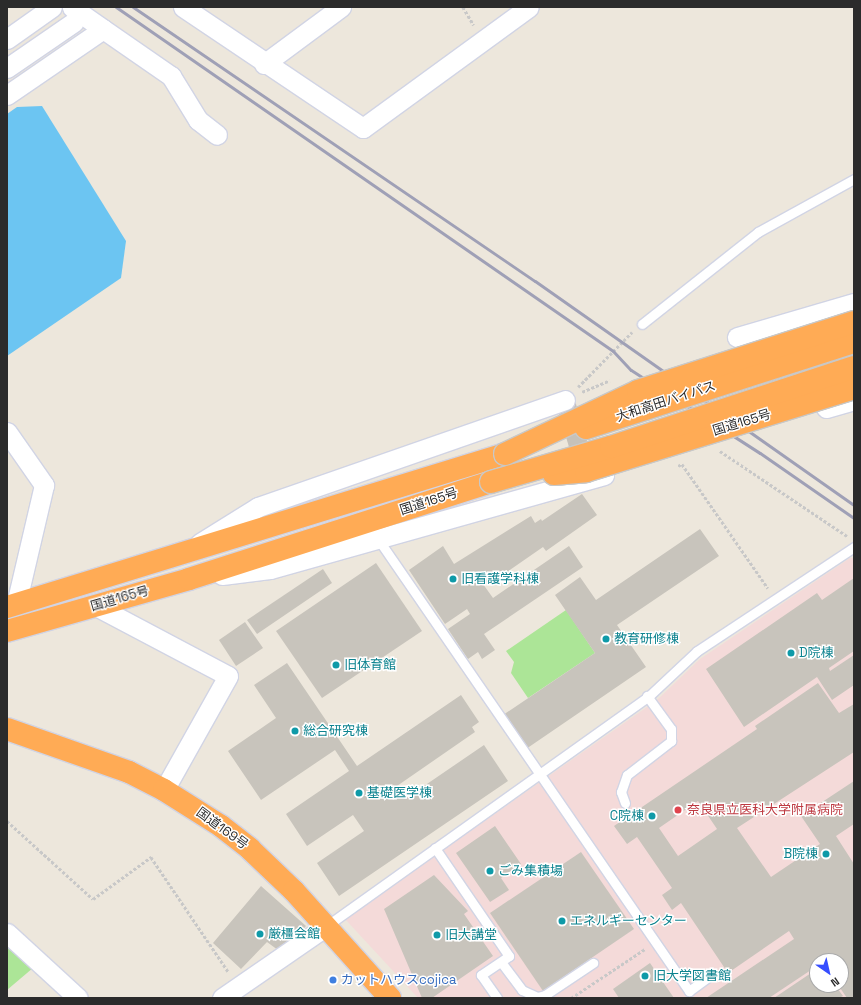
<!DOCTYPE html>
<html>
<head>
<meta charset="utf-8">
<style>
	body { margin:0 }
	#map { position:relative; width:861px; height:1005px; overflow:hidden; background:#ede7dc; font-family:"Space Grotesk","Noto Sans JP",sans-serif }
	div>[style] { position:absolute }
	.medical>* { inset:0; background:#f4dad9 }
	.green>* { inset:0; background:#ace597 }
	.water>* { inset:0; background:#6cc5f2 }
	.building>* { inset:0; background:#c8c4bc }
	.street-tunnel>* { height:19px; margin-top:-9.5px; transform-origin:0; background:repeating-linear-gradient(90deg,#c6c1b9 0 19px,transparent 0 29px) }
	.path>* { height:2.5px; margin-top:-1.25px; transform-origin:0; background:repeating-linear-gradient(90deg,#c8c8c8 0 3px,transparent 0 5px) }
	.roads { filter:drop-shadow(1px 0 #d1d4e4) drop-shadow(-1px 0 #d1d4e4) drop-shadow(0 1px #d1d4e4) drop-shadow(0 -1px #d1d4e4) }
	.lane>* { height:9px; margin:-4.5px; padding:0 4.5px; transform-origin:4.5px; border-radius:4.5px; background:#fff }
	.street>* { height:19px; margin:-9.5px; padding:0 9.5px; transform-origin:9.5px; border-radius:9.5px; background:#fff }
	.highway>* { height:22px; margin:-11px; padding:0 11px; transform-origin:11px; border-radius:11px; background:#ffab55 }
	.rail>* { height:3px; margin:-1.5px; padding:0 1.5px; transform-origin:1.5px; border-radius:1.5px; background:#9fa0b6 }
	.bridges { filter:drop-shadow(1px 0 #c8c8c8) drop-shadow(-1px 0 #c8c8c8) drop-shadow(0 1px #c8c8c8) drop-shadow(0 -1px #c8c8c8) }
	.highway-bridge>* { height:22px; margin:-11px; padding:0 11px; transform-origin:11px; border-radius:11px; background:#ffab55 }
	.dots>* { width:11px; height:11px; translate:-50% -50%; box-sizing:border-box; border:2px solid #fff; border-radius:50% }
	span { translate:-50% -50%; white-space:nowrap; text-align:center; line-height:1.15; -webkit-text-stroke:3px #fff; paint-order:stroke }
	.street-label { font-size:13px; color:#2b2b2b }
	.culture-label { font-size:13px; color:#0d838f }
	.left { translate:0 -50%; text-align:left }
	.right { translate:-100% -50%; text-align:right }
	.health-label { font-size:13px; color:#be3a42 }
	.shop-label { font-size:13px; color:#366cbe }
	.frame { position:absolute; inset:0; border:8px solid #2b2b2b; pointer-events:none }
	.north { position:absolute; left:809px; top:953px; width:40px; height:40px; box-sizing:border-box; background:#fff; border:1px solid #aaa; border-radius:50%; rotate:146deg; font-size:11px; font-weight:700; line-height:16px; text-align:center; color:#2b2b2b }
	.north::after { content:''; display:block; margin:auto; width:14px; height:18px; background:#374eff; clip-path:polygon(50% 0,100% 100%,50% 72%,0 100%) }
</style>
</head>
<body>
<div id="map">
	<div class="medical">
		<i style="clip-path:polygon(evenodd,850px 558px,854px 558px,854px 998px,418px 998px,345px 919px,657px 700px,700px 659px,850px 558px,817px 961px,841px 961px,841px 985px,817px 985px,817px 961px)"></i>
	</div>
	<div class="green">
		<i style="clip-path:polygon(566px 610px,595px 653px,528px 698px,511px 673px,514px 662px,506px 651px)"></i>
		<i style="clip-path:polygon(18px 942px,40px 962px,7px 990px,7px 950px)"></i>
	</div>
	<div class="water">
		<i style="clip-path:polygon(42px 106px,126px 241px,121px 278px,7px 356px,7px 114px,17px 107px)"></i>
	</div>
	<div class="building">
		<i style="clip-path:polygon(582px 494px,597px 515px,546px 551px,543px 547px,504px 574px,502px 571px,483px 584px,493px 598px,569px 546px,583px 567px,484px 634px,495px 650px,482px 659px,478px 652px,468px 659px,448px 629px,470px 614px,467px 609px,445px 624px,409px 570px,443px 546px,454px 564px,531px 516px,535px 523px,541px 519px,542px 521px)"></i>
		<i style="clip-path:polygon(700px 529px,719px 556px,617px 625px,646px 667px,526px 749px,503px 715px,595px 653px,555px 595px,580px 577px,596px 600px)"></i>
		<i style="clip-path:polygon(376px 563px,422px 631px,322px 698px,276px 631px)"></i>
		<i style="clip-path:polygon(323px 569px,332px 583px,257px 634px,247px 620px)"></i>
		<i style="clip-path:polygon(854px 578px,854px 651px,829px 668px,830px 671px,854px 655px,854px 685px,832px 700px,817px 677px,744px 727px,706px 669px,817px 593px,822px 600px)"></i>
		<i style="clip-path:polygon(245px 622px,263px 648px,236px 666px,219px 640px)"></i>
		<i style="clip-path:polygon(287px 663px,357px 766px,461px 695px,479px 722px,472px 727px,475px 732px,397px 786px,405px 799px,484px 745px,508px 781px,339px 896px,317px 863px,364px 831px,353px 815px,307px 846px,286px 814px,349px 771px,335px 750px,261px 800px,228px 751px,276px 718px,254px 685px)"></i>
		<i style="clip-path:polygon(evenodd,818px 683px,839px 713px,854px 704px,854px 752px,737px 828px,771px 877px,820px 844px,801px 816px,854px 781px,854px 824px,836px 836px,854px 864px,854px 998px,847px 998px,838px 985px,841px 985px,841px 961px,817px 961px,817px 966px,769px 998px,706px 998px,794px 939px,789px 931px,728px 973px,681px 903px,672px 910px,662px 895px,672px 888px,637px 837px,627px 844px,614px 826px,757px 729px,755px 726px,818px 683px,698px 801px,717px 829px,678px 856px,659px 828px,698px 801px)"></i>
		<i style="clip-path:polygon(495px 826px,521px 864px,501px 878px,509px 890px,490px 902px,456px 853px)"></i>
		<i style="clip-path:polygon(581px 852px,634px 929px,543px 991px,490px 913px)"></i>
		<i style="clip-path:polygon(434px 875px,468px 911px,464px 914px,493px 956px,432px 998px,422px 998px,384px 909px)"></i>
		<i style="clip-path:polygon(261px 886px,306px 926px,282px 953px,267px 942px,241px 969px,213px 943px)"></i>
		<i style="clip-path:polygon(650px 963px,674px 998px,619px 998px,613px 989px)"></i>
		<i style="clip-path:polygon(817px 969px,817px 985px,835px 985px,843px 996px,839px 998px,774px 998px)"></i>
	</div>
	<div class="street-tunnel">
		<i style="left:74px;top:22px;width:26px;rotate:-36deg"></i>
		<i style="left:565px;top:400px;width:73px;rotate:73.3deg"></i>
	</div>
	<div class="path">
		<i style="left:463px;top:7px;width:21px;rotate:59deg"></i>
		<i style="left:578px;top:387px;width:77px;rotate:-45.5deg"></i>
		<i style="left:582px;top:392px;width:30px;rotate:-23deg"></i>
		<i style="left:720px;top:451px;width:153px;rotate:33.8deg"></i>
		<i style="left:678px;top:466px;width:4px;rotate:-27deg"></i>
		<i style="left:682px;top:464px;width:151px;rotate:55.3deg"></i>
		<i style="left:7px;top:821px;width:116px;rotate:42.2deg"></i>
		<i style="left:93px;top:899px;width:72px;rotate:-35.9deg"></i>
		<i style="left:151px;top:857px;width:138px;rotate:56deg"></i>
		<i style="left:571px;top:998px;width:89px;rotate:-33.5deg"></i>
	</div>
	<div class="roads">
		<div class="lane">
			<i style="left:642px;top:324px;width:148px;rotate:-38.4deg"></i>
			<i style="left:758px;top:232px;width:110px;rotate:-28.9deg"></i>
			<i style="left:378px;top:539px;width:549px;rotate:55.47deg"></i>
			<i style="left:689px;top:991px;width:26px;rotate:-36deg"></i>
			<i style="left:625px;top:803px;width:12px;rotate:-110deg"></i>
			<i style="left:621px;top:792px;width:18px;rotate:-71deg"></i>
			<i style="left:627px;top:775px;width:56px;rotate:-37.7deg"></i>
			<i style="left:671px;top:741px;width:12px;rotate:-90deg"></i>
			<i style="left:671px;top:729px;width:41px;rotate:-126deg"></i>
			<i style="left:435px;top:848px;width:131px;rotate:55.6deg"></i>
			<i style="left:509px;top:956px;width:34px;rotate:146deg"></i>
			<i style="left:481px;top:975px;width:28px;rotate:55deg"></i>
			<i style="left:325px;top:927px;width:399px;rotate:-35.5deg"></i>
			<i style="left:650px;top:695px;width:64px;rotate:-43.1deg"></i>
			<i style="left:697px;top:651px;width:188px;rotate:-33.5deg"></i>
			<i style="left:501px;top:962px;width:35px;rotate:53deg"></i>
			<i style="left:522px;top:990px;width:17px;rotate:25deg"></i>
			<i style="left:537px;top:997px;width:8px;rotate:-14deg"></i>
			<i style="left:545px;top:995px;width:58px;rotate:-33.7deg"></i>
		</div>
		<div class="street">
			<i style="left:183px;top:7px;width:217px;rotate:33.9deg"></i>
			<i style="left:363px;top:128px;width:205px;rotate:-36.1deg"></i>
			<i style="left:103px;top:29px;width:83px;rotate:34.7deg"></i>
			<i style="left:171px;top:76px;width:52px;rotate:58.5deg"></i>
			<i style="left:198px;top:120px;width:24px;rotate:38deg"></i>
			<i style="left:7px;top:39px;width:55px;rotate:-35.4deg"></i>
			<i style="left:264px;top:64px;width:96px;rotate:-36.5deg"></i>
			<i style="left:7px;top:68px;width:81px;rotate:-34.5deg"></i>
			<i style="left:7px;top:95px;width:116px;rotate:-34.5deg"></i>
			<i style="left:103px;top:29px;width:38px;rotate:-145deg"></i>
			<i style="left:737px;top:337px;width:122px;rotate:-16.2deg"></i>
			<i style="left:826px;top:408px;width:29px;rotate:-16deg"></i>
			<i style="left:7px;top:432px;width:65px;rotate:55.1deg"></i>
			<i style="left:44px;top:485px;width:122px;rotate:103.2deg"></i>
			<i style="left:200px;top:543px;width:68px;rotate:-31.8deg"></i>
			<i style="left:258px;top:507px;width:325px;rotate:-19.2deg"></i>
			<i style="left:222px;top:575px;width:48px;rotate:-7.1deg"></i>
			<i style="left:270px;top:569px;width:347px;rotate:-15.7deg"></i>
			<i style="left:96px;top:606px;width:149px;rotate:27.9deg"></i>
			<i style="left:228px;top:676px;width:131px;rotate:119.3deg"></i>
			<i style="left:7px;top:933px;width:96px;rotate:42.5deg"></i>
			<i style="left:222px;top:998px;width:125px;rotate:-34.6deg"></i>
		</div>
		<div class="highway">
			<i style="left:7px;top:607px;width:521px;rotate:-17.08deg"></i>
			<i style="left:7px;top:631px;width:189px;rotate:-15.9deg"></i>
			<i style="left:189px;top:579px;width:317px;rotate:-17.8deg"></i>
			<i style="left:7px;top:729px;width:129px;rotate:19.4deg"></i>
			<i style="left:129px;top:772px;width:39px;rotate:27deg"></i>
			<i style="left:164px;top:790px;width:67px;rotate:32.3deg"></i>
			<i style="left:221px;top:826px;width:37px;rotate:38deg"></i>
			<i style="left:250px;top:849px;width:61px;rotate:43.7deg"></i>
			<i style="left:294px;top:891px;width:144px;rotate:48.1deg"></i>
		</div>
	</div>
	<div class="rail">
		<i style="left:116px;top:7px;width:604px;rotate:34.69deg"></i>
		<i style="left:613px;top:351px;width:26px;rotate:47deg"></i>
		<i style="left:631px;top:370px;width:153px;rotate:32.8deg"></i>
		<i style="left:760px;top:453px;width:114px;rotate:34.7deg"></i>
		<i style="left:133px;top:7px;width:486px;rotate:34.3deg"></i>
		<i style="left:535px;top:281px;width:390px;rotate:35.1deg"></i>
	</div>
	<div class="bridges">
		<div class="highway-bridge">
			<i style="left:586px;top:428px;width:281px;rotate:-17.8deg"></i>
			<i style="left:505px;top:454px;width:147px;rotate:-25.3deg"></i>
			<i style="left:638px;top:391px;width:227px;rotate:-17.7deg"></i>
			<i style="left:554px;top:474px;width:32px;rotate:-5deg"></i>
			<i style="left:586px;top:471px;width:281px;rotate:-17.2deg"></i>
			<i style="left:491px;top:482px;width:125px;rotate:-16.3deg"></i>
			<i style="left:611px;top:447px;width:256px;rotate:-18.2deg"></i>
		</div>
	</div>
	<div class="dots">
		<i style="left:453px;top:579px;background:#0f9aa8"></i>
		<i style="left:606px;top:639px;background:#0f9aa8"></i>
		<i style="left:791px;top:653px;background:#0f9aa8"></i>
		<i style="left:336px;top:665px;background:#0f9aa8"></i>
		<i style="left:295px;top:731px;background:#0f9aa8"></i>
		<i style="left:359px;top:793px;background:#0f9aa8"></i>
		<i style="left:678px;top:810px;background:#e0444e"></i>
		<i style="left:652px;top:816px;background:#0f9aa8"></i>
		<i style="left:826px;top:854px;background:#0f9aa8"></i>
		<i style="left:490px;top:871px;background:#0f9aa8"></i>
		<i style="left:562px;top:921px;background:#0f9aa8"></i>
		<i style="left:260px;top:934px;background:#0f9aa8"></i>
		<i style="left:437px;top:935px;background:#0f9aa8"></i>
		<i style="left:645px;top:976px;background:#0f9aa8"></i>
		<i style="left:333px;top:980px;background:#3f7fe0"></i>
	</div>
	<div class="street-label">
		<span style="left:666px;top:402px;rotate:-18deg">大和高田バイパス</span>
		<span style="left:742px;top:423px;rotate:-17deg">国道165号</span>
		<span style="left:429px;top:502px;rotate:-18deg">国道165号</span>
		<span style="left:120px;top:599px;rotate:-16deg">国道165号</span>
		<span style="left:222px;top:829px;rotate:36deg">国道169号</span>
	</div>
	<div class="culture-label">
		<span class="left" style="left:461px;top:579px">旧看護学科棟</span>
		<span class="left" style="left:614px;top:639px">教育研修棟</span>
		<span class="left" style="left:799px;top:653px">D院棟</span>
		<span class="left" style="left:344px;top:665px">旧体育館</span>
		<span class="left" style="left:303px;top:731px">総合研究棟</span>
		<span class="left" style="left:367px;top:793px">基礎医学棟</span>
		<span class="right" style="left:644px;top:816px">C院棟</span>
		<span class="right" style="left:818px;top:854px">B院棟</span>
		<span class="left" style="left:498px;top:871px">ごみ集積場</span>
		<span class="left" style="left:570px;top:921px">エネルギーセンター</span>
		<span class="left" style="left:268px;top:934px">厳橿会館</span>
		<span class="left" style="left:445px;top:935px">旧大講堂</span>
		<span class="left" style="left:653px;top:976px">旧大学図書館</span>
	</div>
	<div class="health-label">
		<span class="left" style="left:687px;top:810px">奈良県立医科大学附属病院</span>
	</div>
	<div class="shop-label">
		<span class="left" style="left:341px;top:980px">カットハウスcojica</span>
	</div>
	<div class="frame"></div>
	<div class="north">N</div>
</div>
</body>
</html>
